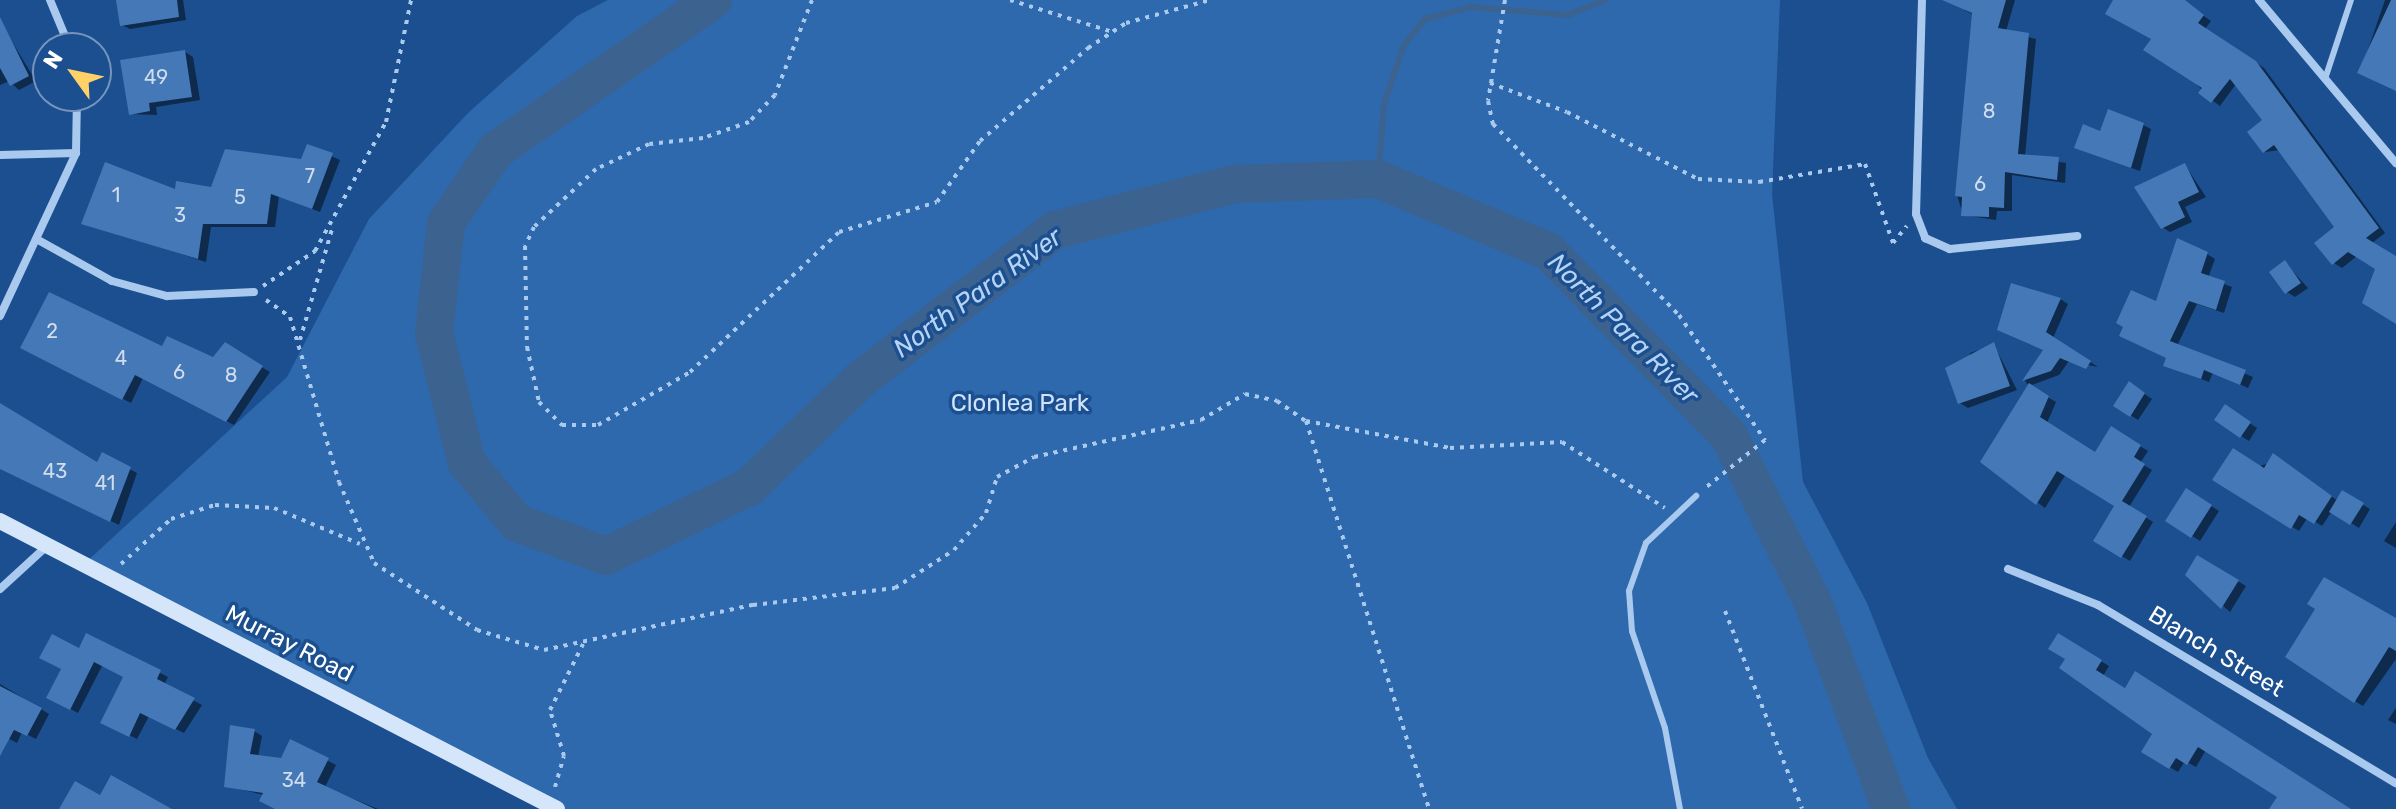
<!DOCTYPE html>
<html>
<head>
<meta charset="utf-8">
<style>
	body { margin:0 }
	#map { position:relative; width:2396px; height:809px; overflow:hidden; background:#1b4f8f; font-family:Rubik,sans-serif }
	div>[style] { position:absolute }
	.green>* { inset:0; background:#2e69ad }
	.shadow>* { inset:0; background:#0007 }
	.stream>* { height:6px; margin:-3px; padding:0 3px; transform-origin:3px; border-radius:3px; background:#3c6290 }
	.river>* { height:38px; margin:-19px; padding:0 19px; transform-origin:19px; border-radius:19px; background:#3c6290 }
	.building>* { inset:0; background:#4478b7 }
	.path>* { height:4px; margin-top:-2px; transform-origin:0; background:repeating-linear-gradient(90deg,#a9c9ee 0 4px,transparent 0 10px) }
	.lane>* { height:6px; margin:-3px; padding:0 3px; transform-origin:3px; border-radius:3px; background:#a9c9ee }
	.street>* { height:8px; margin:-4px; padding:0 4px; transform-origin:4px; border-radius:4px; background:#a9c9ee }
	.secondary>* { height:16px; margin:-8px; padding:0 8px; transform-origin:8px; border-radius:8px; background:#d6e6fa }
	span { translate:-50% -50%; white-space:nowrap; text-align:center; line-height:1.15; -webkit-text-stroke:7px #1b4f8f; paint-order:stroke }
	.number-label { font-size:20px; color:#d0dded }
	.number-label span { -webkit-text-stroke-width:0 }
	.park-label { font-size:24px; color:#cfe3fa }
	.street-label { font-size:24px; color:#fff }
	.water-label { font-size:26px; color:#b5d3f5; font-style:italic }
	.north { position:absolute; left:32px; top:32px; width:80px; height:80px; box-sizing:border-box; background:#1b4f8f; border:2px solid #7695bc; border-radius:50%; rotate:303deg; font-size:22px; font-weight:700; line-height:32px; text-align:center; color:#fff }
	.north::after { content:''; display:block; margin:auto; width:28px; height:36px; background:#ffd166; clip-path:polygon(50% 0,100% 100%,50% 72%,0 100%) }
</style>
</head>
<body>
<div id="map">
	<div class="green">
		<i style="clip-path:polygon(608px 0,1780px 0,1772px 194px,1803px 482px,1867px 603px,1928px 758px,1957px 809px,558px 809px,83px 565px,287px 377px,369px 219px,468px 113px,577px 16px)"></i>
	</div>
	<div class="shadow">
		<i style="clip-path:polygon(118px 0,183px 0,186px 20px,130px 29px,122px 25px)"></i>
		<i style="clip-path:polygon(1967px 0,2015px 0,2006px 31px,2036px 39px,2025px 156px,2066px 163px,2065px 183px,2012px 175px,2012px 211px,1997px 211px,1996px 220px,1963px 215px,1957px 195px,1974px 15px,1964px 10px)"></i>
		<i style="clip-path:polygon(2115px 0,2181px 0,2211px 21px,2205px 29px,2264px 68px,2385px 233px,2372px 243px,2396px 258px,2396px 322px,2378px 268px,2357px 256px,2342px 268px,2334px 263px,2336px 227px,2280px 150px,2265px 152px,2265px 121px,2236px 84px,2220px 106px,2213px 101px)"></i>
		<i style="clip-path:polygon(2385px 0,2396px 0,2396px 90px,2360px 73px)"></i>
		<i style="clip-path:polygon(6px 32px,36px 81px,19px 90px,9px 81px,0 85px,0 35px)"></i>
		<i style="clip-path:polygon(185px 52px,193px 57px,200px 100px,156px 107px,157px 115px,130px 114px)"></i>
		<i style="clip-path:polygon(2143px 125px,2151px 129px,2140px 171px,2084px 151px)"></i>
		<i style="clip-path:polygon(308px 146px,340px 160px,320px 212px,279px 196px,275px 227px,211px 227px,206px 262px,84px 223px,303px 161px)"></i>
		<i style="clip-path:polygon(2185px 165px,2206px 197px,2185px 207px,2192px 222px,2170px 232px,2162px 227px)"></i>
		<i style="clip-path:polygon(2207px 254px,2215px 259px,2208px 278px,2232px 287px,2224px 313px,2197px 304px,2177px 346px,2253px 377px,2248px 388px,2213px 372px,2209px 382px,2174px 369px,2168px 358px,2158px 304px)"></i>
		<i style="clip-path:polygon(2285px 263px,2308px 288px,2295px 297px,2287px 292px)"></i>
		<i style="clip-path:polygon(2060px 299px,2068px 304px,2053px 338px,2098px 367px,2069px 361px,2059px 375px,2029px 386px,2025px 381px,2045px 350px,2008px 334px)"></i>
		<i style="clip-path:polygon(225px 345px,270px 372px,234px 425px,143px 378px,131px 403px,31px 352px,163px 349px,213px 359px)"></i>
		<i style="clip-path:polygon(1994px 345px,2017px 390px,1968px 408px,1960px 403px,1970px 353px)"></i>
		<i style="clip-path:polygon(2129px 384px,2152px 399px,2138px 420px,2116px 406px)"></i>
		<i style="clip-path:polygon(2029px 386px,2056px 402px,2047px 423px,2096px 454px,2112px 429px,2148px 451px,2140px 463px,2152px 470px,2129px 507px,2153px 522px,2130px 561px,2096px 540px,2117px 506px,2066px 474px,2045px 508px,1983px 461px)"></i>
		<i style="clip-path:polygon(0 406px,98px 464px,103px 455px,137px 473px,119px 525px,0 466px)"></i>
		<i style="clip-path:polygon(2233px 412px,2257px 428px,2249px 441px,2241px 436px)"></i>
		<i style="clip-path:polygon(2280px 460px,2338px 501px,2343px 493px,2370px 509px,2359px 528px,2332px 511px,2322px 526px,2308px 517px,2299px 531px,2215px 479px)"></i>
		<i style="clip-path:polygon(2187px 490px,2219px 511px,2200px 541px,2168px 520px)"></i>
		<i style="clip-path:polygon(2396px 522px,2396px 548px,2384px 541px)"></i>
		<i style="clip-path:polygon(2198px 558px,2246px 586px,2230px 612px,2188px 575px)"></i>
		<i style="clip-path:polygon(2396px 621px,2396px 659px,2363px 706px,2355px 701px)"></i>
		<i style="clip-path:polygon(87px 636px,168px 677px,164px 685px,202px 705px,184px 733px,149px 716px,137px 739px,111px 726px,126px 676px,103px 664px,78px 713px,48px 697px)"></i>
		<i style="clip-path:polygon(2059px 636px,2109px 666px,2103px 676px,2348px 809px,2272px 809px,2279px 796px,2206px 750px,2196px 767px,2185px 761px,2178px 772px,2143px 751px,2155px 733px,2067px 658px)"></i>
		<i style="clip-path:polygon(0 684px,49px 714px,36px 739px,22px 732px,17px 743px,0 734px)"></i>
		<i style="clip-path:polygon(2396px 708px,2396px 724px,2388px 720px)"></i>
		<i style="clip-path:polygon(254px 731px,262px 736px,258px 757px,282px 760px,291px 742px,336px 765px,325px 787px,378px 809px,278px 809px,264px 795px,226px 786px)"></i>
	</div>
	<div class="stream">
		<i style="left:1378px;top:179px;width:75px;rotate:-85.4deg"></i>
		<i style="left:1384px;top:104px;width:62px;rotate:-71.3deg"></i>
		<i style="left:1404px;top:45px;width:33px;rotate:-51deg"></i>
		<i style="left:1425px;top:19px;width:48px;rotate:-14.6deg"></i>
		<i style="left:1471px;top:7px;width:97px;rotate:4.7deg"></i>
		<i style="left:1568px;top:15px;width:40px;rotate:-22deg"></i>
	</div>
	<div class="river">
		<i style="left:713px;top:0;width:264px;rotate:145.3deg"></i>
		<i style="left:496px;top:150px;width:88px;rotate:124.4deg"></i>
		<i style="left:446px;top:223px;width:111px;rotate:96.2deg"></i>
		<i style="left:434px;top:333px;width:134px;rotate:75.8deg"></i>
		<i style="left:467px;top:463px;width:78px;rotate:50.2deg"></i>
		<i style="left:517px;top:523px;width:95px;rotate:20.3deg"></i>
		<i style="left:606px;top:556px;width:159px;rotate:-25.8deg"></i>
		<i style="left:749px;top:487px;width:154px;rotate:-43.9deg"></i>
		<i style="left:860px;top:380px;width:246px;rotate:-37.6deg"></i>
		<i style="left:1055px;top:230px;width:185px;rotate:-14.4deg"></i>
		<i style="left:1234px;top:184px;width:144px;rotate:-2deg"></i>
		<i style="left:1378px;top:179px;width:185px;rotate:23deg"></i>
		<i style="left:1548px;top:251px;width:259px;rotate:45.6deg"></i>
		<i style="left:1729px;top:436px;width:184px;rotate:63.2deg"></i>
		<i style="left:1812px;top:600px;width:223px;rotate:69.3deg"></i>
	</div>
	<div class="building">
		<i style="clip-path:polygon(116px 0,177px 0,179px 17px,120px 26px)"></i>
		<i style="clip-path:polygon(1942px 0,2006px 0,1998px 28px,2029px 33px,2018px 154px,2059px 157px,2057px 180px,2005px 172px,2004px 208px,1989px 207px,1989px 217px,1961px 216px,1962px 197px,1955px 196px,1972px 13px)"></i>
		<i style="clip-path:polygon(2113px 0,2185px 0,2204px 15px,2198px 23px,2256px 61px,2379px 228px,2366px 238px,2396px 256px,2396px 324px,2362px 303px,2375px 269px,2348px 252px,2332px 265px,2314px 243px,2334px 227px,2274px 145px,2263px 153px,2247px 132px,2262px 120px,2230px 79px,2211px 103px,2198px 93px,2202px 88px,2143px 50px,2151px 39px,2105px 14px)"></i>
		<i style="clip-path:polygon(2391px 0,2396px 0,2396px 91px,2357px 73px)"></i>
		<i style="clip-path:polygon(0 17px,29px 76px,10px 86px,0 68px)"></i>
		<i style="clip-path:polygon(185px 50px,192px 97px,149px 103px,150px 111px,129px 115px,120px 60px)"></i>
		<i style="clip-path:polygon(2108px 109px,2144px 123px,2131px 168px,2074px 148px,2083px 124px,2100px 131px)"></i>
		<i style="clip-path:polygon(307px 144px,333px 153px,312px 209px,271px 194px,267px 224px,203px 224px,198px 259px,81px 224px,105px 162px,175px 189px,176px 181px,211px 187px,225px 149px,301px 159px)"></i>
		<i style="clip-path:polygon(2185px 163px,2199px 192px,2178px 202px,2185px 217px,2161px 229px,2134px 187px)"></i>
		<i style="clip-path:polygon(2177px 238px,2208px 252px,2201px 273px,2225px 281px,2216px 310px,2189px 301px,2170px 341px,2246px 370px,2240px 385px,2204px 370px,2201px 379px,2163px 366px,2166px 358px,2119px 336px,2123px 327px,2116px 323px,2131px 290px,2156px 301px)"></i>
		<i style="clip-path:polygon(2285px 260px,2301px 283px,2285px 294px,2269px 272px)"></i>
		<i style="clip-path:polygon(2011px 283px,2061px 298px,2046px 332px,2091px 361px,2086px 369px,2060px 358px,2051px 371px,2022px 381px,2043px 350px,1997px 330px)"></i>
		<i style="clip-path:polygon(49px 292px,162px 346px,167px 336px,213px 357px,225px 342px,263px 366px,226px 422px,135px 375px,122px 400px,20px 348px)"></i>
		<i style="clip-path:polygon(1994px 342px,2010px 386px,1958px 404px,1945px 368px)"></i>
		<i style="clip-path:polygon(2129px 381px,2145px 393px,2130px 417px,2113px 406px)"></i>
		<i style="clip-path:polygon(2029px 383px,2049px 396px,2040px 417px,2095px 452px,2111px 426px,2141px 445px,2134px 457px,2145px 464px,2122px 501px,2147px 516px,2121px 558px,2093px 541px,2114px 506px,2057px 471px,2036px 505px,1980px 462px)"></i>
		<i style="clip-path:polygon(0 403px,97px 462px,102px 452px,131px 467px,110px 522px,0 469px)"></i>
		<i style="clip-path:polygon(2225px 404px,2251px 422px,2240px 438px,2214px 420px)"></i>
		<i style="clip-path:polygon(2233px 448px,2264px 468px,2273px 453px,2332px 496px,2314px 524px,2299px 515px,2291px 529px,2212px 480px)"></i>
		<i style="clip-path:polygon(2186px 488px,2212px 505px,2191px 538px,2165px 521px)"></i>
		<i style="clip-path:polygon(2342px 490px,2364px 503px,2350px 525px,2329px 512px)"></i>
		<i style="clip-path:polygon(2197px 555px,2239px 580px,2221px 609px,2185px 575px)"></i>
		<i style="clip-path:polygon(2324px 577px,2396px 618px,2396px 651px,2389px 647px,2354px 703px,2285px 657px,2315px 609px,2307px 604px)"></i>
		<i style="clip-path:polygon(86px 633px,161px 670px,157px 679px,195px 698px,175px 730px,140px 713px,129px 737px,100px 723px,123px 677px,94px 662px,70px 710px,46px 698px,61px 669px,39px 658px,52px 634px,79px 648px)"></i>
		<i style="clip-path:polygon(2058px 633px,2102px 660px,2096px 670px,2125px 688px,2135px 671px,2351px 809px,2269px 809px,2277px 797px,2198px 747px,2187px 765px,2176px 758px,2169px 769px,2141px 752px,2152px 734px,2059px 668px,2065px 659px,2048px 649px)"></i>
		<i style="clip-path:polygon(0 686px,42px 708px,27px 736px,14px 730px,0 756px)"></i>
		<i style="clip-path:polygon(230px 725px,255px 729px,250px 754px,281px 758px,290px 739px,329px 758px,317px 782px,375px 809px,275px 809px,259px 801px,263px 793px,224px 787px)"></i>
		<i style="clip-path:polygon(111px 775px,172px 809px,59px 809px,75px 781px,100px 795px)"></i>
	</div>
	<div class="path">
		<i style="left:812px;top:0;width:102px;rotate:111.3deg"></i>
		<i style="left:775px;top:95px;width:37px;rotate:134deg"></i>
		<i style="left:749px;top:122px;width:49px;rotate:160.8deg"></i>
		<i style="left:703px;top:138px;width:54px;rotate:173.7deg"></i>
		<i style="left:649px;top:144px;width:59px;rotate:154.7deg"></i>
		<i style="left:596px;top:169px;width:85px;rotate:136.9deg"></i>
		<i style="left:534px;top:227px;width:21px;rotate:115deg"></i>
		<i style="left:525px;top:246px;width:101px;rotate:88.9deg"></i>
		<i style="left:527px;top:347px;width:56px;rotate:77.7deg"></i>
		<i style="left:539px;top:402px;width:33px;rotate:45deg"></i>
		<i style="left:562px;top:425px;width:36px"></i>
		<i style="left:598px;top:425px;width:106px;rotate:-29.9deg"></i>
		<i style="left:690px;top:372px;width:204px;rotate:-43.2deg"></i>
		<i style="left:839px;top:232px;width:102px;rotate:-17deg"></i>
		<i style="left:937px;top:202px;width:75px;rotate:-54.8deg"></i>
		<i style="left:980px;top:141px;width:143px;rotate:-40.7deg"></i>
		<i style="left:1088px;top:48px;width:45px;rotate:-33.3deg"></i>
		<i style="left:1126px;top:23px;width:87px;rotate:-15.3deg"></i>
		<i style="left:1010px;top:0;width:108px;rotate:17.3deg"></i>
		<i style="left:1505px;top:0;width:102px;rotate:99.6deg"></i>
		<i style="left:1488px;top:101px;width:24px;rotate:78deg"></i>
		<i style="left:1493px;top:124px;width:267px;rotate:45.8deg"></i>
		<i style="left:1679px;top:315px;width:152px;rotate:55.5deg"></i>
		<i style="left:1765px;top:440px;width:77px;rotate:141.3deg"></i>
		<i style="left:1490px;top:83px;width:82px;rotate:20.6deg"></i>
		<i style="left:1567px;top:112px;width:147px;rotate:27.1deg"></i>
		<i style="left:1698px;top:179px;width:61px;rotate:2.8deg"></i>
		<i style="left:1759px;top:182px;width:108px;rotate:-9.6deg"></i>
		<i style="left:1865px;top:164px;width:84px;rotate:70.5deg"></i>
		<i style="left:1893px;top:243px;width:22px;rotate:-51deg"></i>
		<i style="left:263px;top:286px;width:63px;rotate:-33.9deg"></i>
		<i style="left:315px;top:251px;width:147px;rotate:-61.2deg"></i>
		<i style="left:386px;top:122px;width:125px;rotate:-78.4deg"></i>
		<i style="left:266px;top:300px;width:29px;rotate:35deg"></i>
		<i style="left:290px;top:317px;width:172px;rotate:73.5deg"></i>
		<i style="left:339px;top:482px;width:88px;rotate:66.6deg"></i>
		<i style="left:374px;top:563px;width:123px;rotate:33deg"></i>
		<i style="left:477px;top:630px;width:70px;rotate:16.6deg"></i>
		<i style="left:544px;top:650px;width:214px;rotate:-12.2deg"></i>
		<i style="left:753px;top:605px;width:143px;rotate:-6.8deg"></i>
		<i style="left:895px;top:588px;width:70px;rotate:-32.8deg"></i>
		<i style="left:954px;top:550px;width:49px;rotate:-49.1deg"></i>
		<i style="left:986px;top:513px;width:38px;rotate:-73deg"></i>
		<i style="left:997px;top:477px;width:42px;rotate:-28.4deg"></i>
		<i style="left:1034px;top:457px;width:171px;rotate:-12.5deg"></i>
		<i style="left:1201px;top:420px;width:51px;rotate:-30.6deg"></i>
		<i style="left:1245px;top:394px;width:33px;rotate:12deg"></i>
		<i style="left:1277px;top:401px;width:35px;rotate:35deg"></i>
		<i style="left:1306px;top:421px;width:407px;rotate:72.4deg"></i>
		<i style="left:300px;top:340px;width:119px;rotate:-73.9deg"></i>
		<i style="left:1306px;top:421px;width:147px;rotate:10.6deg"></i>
		<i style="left:1450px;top:448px;width:112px;rotate:-3.1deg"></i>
		<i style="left:1562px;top:442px;width:122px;rotate:32.7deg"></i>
		<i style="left:121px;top:564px;width:67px;rotate:-42deg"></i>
		<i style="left:171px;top:519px;width:46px;rotate:-17.7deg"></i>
		<i style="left:215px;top:505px;width:59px;rotate:2.9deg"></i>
		<i style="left:274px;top:508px;width:93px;rotate:22.7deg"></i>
		<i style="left:1725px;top:611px;width:212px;rotate:68.7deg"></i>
		<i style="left:555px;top:787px;width:32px;rotate:-74deg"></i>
		<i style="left:564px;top:756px;width:48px;rotate:-106.9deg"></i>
		<i style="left:550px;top:710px;width:74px;rotate:-63.4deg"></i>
	</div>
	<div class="lane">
		<i style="left:2325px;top:79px;width:83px;rotate:-71.8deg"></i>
		<i style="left:1680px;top:809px;width:82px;rotate:-100.5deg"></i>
		<i style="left:1665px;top:728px;width:102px;rotate:-108.8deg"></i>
		<i style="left:1632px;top:631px;width:40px;rotate:-94.3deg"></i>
		<i style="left:1629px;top:591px;width:51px;rotate:-70.5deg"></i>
		<i style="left:1646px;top:543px;width:69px;rotate:-43.2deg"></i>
	</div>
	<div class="street">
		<i style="left:50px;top:0;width:52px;rotate:67.4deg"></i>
		<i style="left:1922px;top:0;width:214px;rotate:91.6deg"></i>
		<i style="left:1916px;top:214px;width:26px;rotate:69deg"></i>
		<i style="left:1925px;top:238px;width:27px;rotate:24deg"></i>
		<i style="left:1950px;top:249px;width:128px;rotate:-5.8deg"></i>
		<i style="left:2259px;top:0;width:213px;rotate:50deg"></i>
		<i style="left:0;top:155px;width:76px;rotate:-1.5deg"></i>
		<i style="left:40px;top:241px;width:82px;rotate:29.1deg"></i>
		<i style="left:112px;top:281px;width:57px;rotate:15.3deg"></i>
		<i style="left:167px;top:296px;width:87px;rotate:-2.6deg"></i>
		<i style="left:0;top:316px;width:180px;rotate:-65deg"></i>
		<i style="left:76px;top:153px;width:57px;rotate:-89deg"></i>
		<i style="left:2008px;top:569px;width:97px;rotate:21.8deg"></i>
		<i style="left:2098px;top:605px;width:347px;rotate:30.9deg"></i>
		<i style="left:0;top:589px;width:64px;rotate:-42.5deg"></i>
	</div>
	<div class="secondary">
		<i style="left:0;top:521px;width:627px;rotate:27.34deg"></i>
	</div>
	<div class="number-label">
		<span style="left:156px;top:77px">49</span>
		<span style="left:1989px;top:111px">8</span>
		<span style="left:310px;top:176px">7</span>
		<span style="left:1980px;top:184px">6</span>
		<span style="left:116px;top:195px">1</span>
		<span style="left:240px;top:197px">5</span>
		<span style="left:180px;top:215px">3</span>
		<span style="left:52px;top:331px">2</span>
		<span style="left:121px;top:358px">4</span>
		<span style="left:179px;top:372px">6</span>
		<span style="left:231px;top:375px">8</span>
		<span style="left:55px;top:471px">43</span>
		<span style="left:105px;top:483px">41</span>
		<span style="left:294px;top:780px">34</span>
	</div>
	<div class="park-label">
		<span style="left:1020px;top:404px">Clonlea Park</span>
	</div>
	<div class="street-label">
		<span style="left:289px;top:644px;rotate:27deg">Murray Road</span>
		<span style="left:2216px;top:652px;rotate:31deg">Blanch Street</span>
	</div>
	<div class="water-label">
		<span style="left:978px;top:293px;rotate:-36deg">North Para River</span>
		<span style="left:1623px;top:329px;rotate:45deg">North Para River</span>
	</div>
	<div class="north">N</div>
</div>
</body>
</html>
